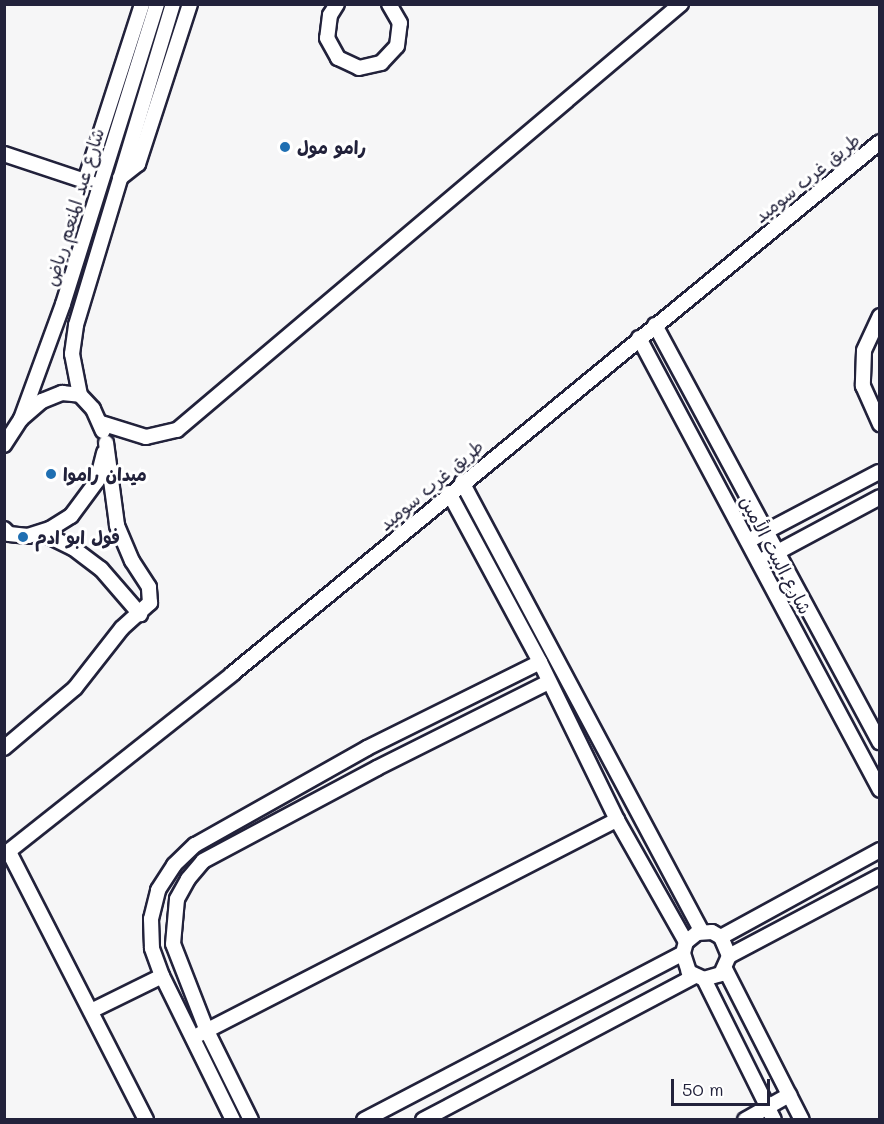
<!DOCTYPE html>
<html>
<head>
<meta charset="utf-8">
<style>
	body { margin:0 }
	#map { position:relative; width:884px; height:1124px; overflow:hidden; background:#f6f6f7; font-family:Mali,"Playpen Sans Arabic",sans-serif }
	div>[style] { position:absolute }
	.roads { filter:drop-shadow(2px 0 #22223b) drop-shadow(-2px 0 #22223b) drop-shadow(0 2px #22223b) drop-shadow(0 -2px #22223b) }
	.minor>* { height:14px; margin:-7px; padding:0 7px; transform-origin:7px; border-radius:7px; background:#fff }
	.dots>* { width:16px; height:16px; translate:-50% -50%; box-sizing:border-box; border:3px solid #fff; border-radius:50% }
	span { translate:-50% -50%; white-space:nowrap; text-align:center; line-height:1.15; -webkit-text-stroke:6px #fff; paint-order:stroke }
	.poi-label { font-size:18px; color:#22223b; font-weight:700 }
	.left { translate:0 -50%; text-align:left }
	.street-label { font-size:18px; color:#22223b }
	.frame { position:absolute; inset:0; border:6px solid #22223b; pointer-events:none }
	.scale { position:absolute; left:671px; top:1079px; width:99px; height:27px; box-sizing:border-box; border:3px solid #22223b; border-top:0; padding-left:8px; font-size:18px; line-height:21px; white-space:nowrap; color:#22223b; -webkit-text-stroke:4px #fff; paint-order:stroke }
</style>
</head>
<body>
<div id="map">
	<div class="roads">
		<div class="minor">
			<i style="left:337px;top:4px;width:13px;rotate:122deg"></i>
			<i style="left:330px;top:15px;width:23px;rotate:97deg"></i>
			<i style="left:327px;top:38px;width:23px;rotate:61deg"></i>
			<i style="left:338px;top:58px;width:23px;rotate:25deg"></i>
			<i style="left:359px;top:68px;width:23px;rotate:-13deg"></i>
			<i style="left:381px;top:63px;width:23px;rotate:-47deg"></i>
			<i style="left:397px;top:46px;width:23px;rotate:-83deg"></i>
			<i style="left:400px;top:23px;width:22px;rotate:-120deg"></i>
			<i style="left:4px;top:154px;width:92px;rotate:18.4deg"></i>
			<i style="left:120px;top:178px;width:23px;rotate:-38deg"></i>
			<i style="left:138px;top:164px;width:168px;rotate:-72deg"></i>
			<i style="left:85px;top:181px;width:186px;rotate:-72.1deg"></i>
			<i style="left:880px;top:316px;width:38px;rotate:115deg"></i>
			<i style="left:864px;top:351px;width:35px;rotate:92deg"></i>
			<i style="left:863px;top:386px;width:42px;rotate:65.9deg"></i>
			<i style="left:655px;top:325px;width:474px;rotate:61.7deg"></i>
			<i style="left:639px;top:338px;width:512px;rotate:61.93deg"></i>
			<i style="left:80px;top:395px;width:42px;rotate:-101deg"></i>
			<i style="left:72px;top:354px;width:29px;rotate:-82deg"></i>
			<i style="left:76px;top:325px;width:335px;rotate:-73.2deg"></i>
			<i style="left:21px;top:419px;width:122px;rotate:-69.9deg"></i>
			<i style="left:63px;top:304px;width:314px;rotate:-72.6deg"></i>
			<i style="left:101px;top:423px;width:47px;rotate:17.3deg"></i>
			<i style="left:146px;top:437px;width:32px;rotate:-13deg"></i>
			<i style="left:177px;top:430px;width:660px;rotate:-40.21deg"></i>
			<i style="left:4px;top:445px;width:31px;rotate:-57deg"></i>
			<i style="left:21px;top:419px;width:28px;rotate:-41deg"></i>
			<i style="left:42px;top:401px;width:22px;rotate:-22deg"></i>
			<i style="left:62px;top:393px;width:18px;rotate:6deg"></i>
			<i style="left:80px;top:395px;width:19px;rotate:47deg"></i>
			<i style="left:93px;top:409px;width:24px;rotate:66deg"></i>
			<i style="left:462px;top:482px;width:510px;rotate:61.93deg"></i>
			<i style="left:449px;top:493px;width:192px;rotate:61.7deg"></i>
			<i style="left:540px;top:662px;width:176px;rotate:64deg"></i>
			<i style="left:617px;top:820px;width:140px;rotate:60.5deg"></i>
			<i style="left:4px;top:529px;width:7px;rotate:45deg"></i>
			<i style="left:9px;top:534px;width:19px;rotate:6deg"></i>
			<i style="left:28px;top:536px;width:23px;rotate:-18deg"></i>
			<i style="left:50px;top:529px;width:25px;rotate:-32deg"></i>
			<i style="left:71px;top:516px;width:44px;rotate:-53.4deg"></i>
			<i style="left:97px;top:481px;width:29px;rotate:-76deg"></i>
			<i style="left:42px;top:533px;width:34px;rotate:26deg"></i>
			<i style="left:73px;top:548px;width:35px;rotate:37deg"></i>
			<i style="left:101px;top:569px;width:60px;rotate:49.1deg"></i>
			<i style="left:748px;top:541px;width:148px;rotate:-27.8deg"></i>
			<i style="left:759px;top:562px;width:137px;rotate:-28.2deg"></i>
			<i style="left:4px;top:748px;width:93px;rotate:-40.2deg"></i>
			<i style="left:75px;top:688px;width:76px;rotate:-51.9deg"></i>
			<i style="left:122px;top:628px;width:38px;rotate:-42deg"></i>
			<i style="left:150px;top:603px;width:16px;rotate:-94deg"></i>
			<i style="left:149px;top:587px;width:31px;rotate:-123deg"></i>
			<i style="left:132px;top:561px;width:39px;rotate:-113deg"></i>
			<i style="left:117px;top:525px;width:83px;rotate:-97.6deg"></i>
			<i style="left:9px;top:852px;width:301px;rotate:62.9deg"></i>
			<i style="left:4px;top:855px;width:291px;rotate:-38.4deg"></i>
			<i style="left:232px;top:674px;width:838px;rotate:-39.39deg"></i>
			<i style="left:721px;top:937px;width:181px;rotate:-28.7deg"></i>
			<i style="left:729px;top:956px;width:171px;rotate:-27.9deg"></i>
			<i style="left:725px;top:969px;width:169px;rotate:63deg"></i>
			<i style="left:704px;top:979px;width:157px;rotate:63.6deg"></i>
			<i style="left:91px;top:1011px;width:79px;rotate:-26.2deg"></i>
			<i style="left:200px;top:1034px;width:469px;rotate:-27.2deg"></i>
			<i style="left:233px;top:1120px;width:161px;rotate:-116.2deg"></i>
			<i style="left:162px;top:976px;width:30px;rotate:-110deg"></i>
			<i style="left:152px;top:948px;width:29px;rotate:-92deg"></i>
			<i style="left:151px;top:919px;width:30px;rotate:-76deg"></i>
			<i style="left:158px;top:890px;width:30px;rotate:-57deg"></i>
			<i style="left:174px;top:865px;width:29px;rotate:-44deg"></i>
			<i style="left:195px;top:845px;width:197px;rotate:-29.4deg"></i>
			<i style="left:367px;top:748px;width:193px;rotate:-26.4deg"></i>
			<i style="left:251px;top:1120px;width:99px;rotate:-116.3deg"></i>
			<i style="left:207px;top:1031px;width:93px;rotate:-111.3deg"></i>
			<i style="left:173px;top:944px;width:45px;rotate:-84.9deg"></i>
			<i style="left:177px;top:899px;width:23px;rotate:-61deg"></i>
			<i style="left:188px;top:879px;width:23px;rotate:-50deg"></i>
			<i style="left:203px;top:861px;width:197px;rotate:-28.1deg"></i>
			<i style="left:377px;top:768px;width:192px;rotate:-26.6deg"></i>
			<i style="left:364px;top:1120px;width:360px;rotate:-27.6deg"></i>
			<i style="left:683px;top:953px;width:11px;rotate:-75deg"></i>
			<i style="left:686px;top:942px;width:14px;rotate:-39deg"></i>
			<i style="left:697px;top:933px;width:15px;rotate:-4deg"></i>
			<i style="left:712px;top:932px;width:10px;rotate:29deg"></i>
			<i style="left:721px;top:937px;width:21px;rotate:67deg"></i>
			<i style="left:729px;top:956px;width:20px;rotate:114deg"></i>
			<i style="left:721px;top:974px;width:18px;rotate:164deg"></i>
			<i style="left:704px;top:979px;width:17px;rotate:-155deg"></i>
			<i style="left:689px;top:972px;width:20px;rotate:-108deg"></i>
			<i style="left:423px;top:1120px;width:308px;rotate:-27.9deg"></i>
			<i style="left:745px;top:1120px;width:51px;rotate:-29.6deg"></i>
		</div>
	</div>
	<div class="dots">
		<i style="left:285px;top:147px;background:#1f6fb2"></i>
		<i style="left:51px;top:474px;background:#1f6fb2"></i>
		<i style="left:23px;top:537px;background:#1f6fb2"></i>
	</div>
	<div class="poi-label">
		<span class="left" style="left:297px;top:147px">رامو مول</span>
		<span class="left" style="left:63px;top:474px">ميدان راموا</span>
		<span class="left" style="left:35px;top:537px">فول ابو ادم</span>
	</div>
	<div class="street-label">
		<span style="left:807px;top:178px;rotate:-39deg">طريق غرب سوميد</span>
		<span style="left:74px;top:207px;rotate:-73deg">شارع عبد المنعم رياض</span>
		<span style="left:431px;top:485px;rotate:-40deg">طريق غرب سوميد</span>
		<span style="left:776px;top:555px;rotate:62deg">شارع البيت الأمين</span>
	</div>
	<div class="frame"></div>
	<div class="scale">50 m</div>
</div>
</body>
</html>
